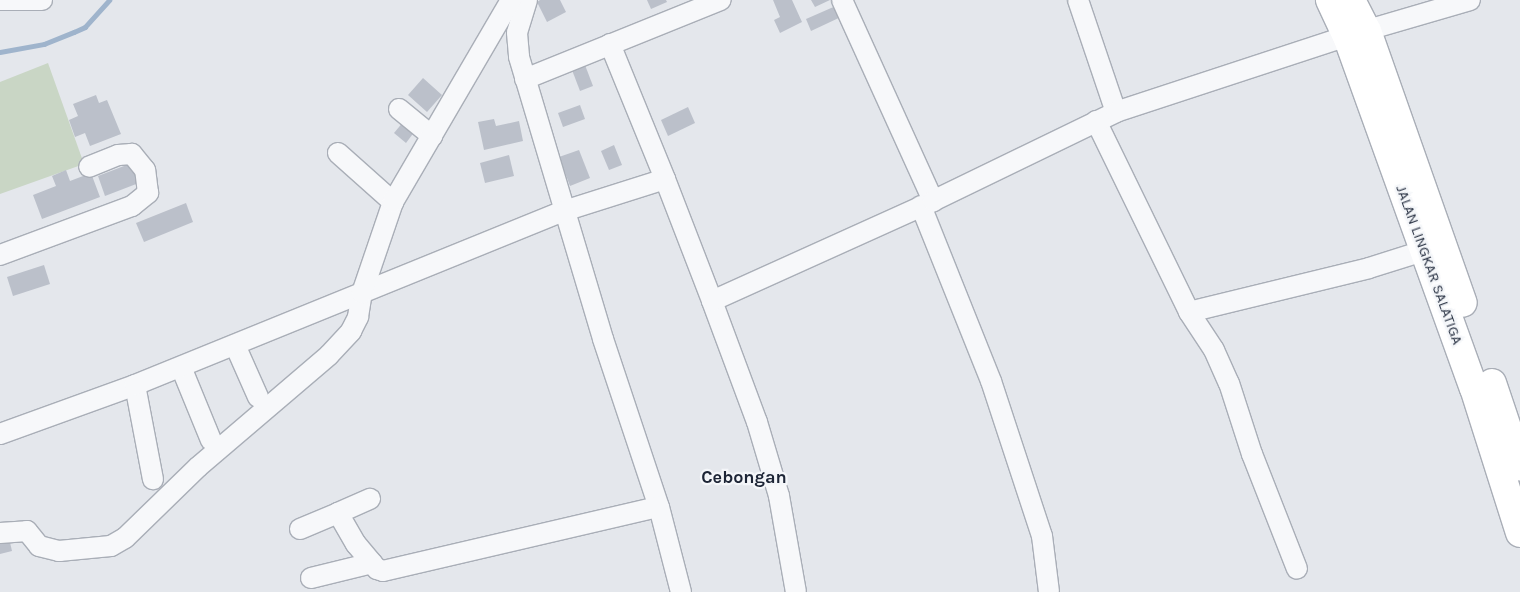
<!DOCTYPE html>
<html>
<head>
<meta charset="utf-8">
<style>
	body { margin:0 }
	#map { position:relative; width:1520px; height:592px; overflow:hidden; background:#e4e7ec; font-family:Karla,sans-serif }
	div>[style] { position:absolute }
	.green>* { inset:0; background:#c9d6c5 }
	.stream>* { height:4.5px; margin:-2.25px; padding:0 2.25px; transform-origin:2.25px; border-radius:2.25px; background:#9fb4cc }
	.building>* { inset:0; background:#bbc0ca }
	.roads { filter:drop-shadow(1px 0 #a9aeb7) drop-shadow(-1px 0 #a9aeb7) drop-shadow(0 1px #a9aeb7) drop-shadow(0 -1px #a9aeb7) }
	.minor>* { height:20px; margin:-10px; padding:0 10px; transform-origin:10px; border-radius:10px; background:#f7f8fa }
	.highway>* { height:28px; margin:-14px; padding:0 14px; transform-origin:14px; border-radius:14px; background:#fff }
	span { translate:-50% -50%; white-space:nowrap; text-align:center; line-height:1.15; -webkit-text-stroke:4.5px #f4f6f9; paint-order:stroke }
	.street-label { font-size:15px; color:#2b3445 }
	.quarter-label { font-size:18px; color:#1d2536; font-weight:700 }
</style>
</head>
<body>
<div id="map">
	<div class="green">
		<i style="clip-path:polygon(48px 63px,84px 164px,0 194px,0 82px)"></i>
	</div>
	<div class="stream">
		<i style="left:0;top:52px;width:45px;rotate:-10.3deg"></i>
		<i style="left:44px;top:44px;width:32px;rotate:-22deg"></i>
		<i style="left:74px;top:32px;width:12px;rotate:-24deg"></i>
		<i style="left:85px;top:27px;width:36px;rotate:-48deg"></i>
	</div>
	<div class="building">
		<i style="clip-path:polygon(540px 0,560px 0,566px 12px,547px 22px,537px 2px)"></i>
		<i style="clip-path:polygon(647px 0,666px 0,667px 2px,651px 9px)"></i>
		<i style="clip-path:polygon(773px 0,792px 0,802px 22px,780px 33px,774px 20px,780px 17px)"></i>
		<i style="clip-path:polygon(811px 0,830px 0,815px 7px)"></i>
		<i style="clip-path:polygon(838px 5px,843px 16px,811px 31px,806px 19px)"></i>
		<i style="clip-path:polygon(585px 65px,593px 86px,580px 91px,572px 70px)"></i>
		<i style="clip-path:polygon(423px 78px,442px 95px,427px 112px,408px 95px)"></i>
		<i style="clip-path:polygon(96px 95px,99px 103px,107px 100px,121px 134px,90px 146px,85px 133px,75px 137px,69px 120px,78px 116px,73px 104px)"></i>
		<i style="clip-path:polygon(580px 105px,585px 119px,563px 127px,558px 113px)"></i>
		<i style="clip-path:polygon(688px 107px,695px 123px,668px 136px,661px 120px)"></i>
		<i style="clip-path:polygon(494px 119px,496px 126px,519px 121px,523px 141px,484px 150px,478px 122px)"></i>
		<i style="clip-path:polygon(404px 121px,415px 131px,406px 143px,394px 133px)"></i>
		<i style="clip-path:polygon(614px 145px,622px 165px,609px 170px,601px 151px)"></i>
		<i style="clip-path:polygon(579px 150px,590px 178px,570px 186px,559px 157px)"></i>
		<i style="clip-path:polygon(509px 155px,514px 176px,485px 183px,480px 163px)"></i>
		<i style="clip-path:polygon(137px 161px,144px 181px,105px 196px,98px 176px)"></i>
		<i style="clip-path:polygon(66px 170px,70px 181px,91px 173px,100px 197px,42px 219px,33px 195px,56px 186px,52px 176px)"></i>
		<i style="clip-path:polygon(186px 203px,193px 222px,144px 242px,136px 223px)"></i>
		<i style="clip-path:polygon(44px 265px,50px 284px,13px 296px,7px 277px)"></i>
		<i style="clip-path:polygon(8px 534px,12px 551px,0 554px,0 536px)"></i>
	</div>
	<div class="roads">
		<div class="minor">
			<i style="left:0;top:0;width:42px"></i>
			<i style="left:527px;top:0;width:34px;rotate:107deg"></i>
			<i style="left:517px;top:33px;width:24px;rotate:85deg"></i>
			<i style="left:519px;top:57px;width:294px;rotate:73.4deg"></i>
			<i style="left:603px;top:339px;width:177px;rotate:71.6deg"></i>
			<i style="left:659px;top:507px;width:88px;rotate:75.5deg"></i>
			<i style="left:842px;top:0;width:221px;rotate:65.6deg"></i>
			<i style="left:1078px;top:0;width:118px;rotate:71.3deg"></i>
			<i style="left:610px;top:44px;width:146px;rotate:67.8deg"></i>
			<i style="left:525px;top:79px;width:211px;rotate:-22deg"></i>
			<i style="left:399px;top:109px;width:43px;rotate:39.3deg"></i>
			<i style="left:1096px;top:121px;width:212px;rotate:64deg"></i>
			<i style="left:1189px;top:312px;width:45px;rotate:56.7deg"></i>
			<i style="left:1214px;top:350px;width:36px;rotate:66deg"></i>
			<i style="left:1229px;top:383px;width:75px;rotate:72.1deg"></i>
			<i style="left:1252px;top:454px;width:123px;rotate:68.6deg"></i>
			<i style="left:338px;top:153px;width:74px;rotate:41.7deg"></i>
			<i style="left:921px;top:206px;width:188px;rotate:68.2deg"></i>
			<i style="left:991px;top:381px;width:163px;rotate:71.8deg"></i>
			<i style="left:1042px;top:536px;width:56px;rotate:82.9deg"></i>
			<i style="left:0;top:255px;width:141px;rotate:-20.4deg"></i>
			<i style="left:132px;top:206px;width:21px;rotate:-39deg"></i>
			<i style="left:148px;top:193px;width:23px;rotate:-97deg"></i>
			<i style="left:145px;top:170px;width:21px;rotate:-129deg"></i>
			<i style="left:132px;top:154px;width:14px;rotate:176deg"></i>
			<i style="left:118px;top:155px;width:31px;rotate:158deg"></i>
			<i style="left:712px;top:301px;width:129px;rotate:69.6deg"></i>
			<i style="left:757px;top:422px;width:77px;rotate:73.4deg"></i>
			<i style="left:779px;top:496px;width:97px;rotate:80deg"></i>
			<i style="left:1189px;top:312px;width:185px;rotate:-13.7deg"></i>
			<i style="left:1369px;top:268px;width:57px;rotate:-17.5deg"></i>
			<i style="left:235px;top:345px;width:57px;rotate:66.1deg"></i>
			<i style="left:181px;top:367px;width:79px;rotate:67.7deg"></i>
			<i style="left:135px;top:385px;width:96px;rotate:79.2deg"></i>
			<i style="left:0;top:434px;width:144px;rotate:-19.9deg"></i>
			<i style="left:135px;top:385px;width:463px;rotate:-22.1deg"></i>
			<i style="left:564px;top:211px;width:106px;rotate:-17.6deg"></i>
			<i style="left:665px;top:179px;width:131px;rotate:68.9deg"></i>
			<i style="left:712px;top:301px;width:243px;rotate:-24.3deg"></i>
			<i style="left:933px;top:201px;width:203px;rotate:-25.9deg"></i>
			<i style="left:1116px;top:112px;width:243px;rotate:-18.2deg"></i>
			<i style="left:1347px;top:36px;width:128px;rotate:-16.3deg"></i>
			<i style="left:338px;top:513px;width:35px;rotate:-24deg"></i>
			<i style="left:300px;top:529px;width:41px;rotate:-22.8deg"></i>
			<i style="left:338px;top:513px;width:36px;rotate:60deg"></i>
			<i style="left:356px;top:544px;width:33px;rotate:50deg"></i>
			<i style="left:377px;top:569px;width:6px;rotate:18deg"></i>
			<i style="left:383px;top:571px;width:283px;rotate:-13.1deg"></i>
			<i style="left:0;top:533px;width:27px;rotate:-4deg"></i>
			<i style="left:27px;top:531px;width:19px;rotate:51deg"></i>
			<i style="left:39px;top:546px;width:21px;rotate:14deg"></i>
			<i style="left:59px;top:551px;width:52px;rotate:-5.5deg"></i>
			<i style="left:111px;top:546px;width:16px;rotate:-30deg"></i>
			<i style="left:125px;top:538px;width:102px;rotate:-44.2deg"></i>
			<i style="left:198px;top:467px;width:172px;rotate:-40.5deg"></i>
			<i style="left:329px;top:355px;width:33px;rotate:-47deg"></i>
			<i style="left:351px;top:331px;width:16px;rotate:-63deg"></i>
			<i style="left:358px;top:317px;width:24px;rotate:-81deg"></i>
			<i style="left:362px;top:293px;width:96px;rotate:-71.2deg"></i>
			<i style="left:393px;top:202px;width:234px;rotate:-59.7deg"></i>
			<i style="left:311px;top:578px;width:63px;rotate:-13.8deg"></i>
		</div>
		<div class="highway">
			<i style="left:1330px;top:0;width:40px;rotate:65deg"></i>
			<i style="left:1347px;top:36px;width:374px;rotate:70.2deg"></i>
			<i style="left:1474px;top:388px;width:152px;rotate:72.4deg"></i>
			<i style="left:1351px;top:0;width:35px;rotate:63deg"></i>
			<i style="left:1367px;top:31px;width:288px;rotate:70.6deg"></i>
			<i style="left:1492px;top:383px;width:88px;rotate:71.4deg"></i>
		</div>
	</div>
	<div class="street-label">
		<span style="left:1429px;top:265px;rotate:70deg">JALAN LINGKAR SALATIGA</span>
	</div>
	<div class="quarter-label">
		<span style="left:744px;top:477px">Cebongan</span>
	</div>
</div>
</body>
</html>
